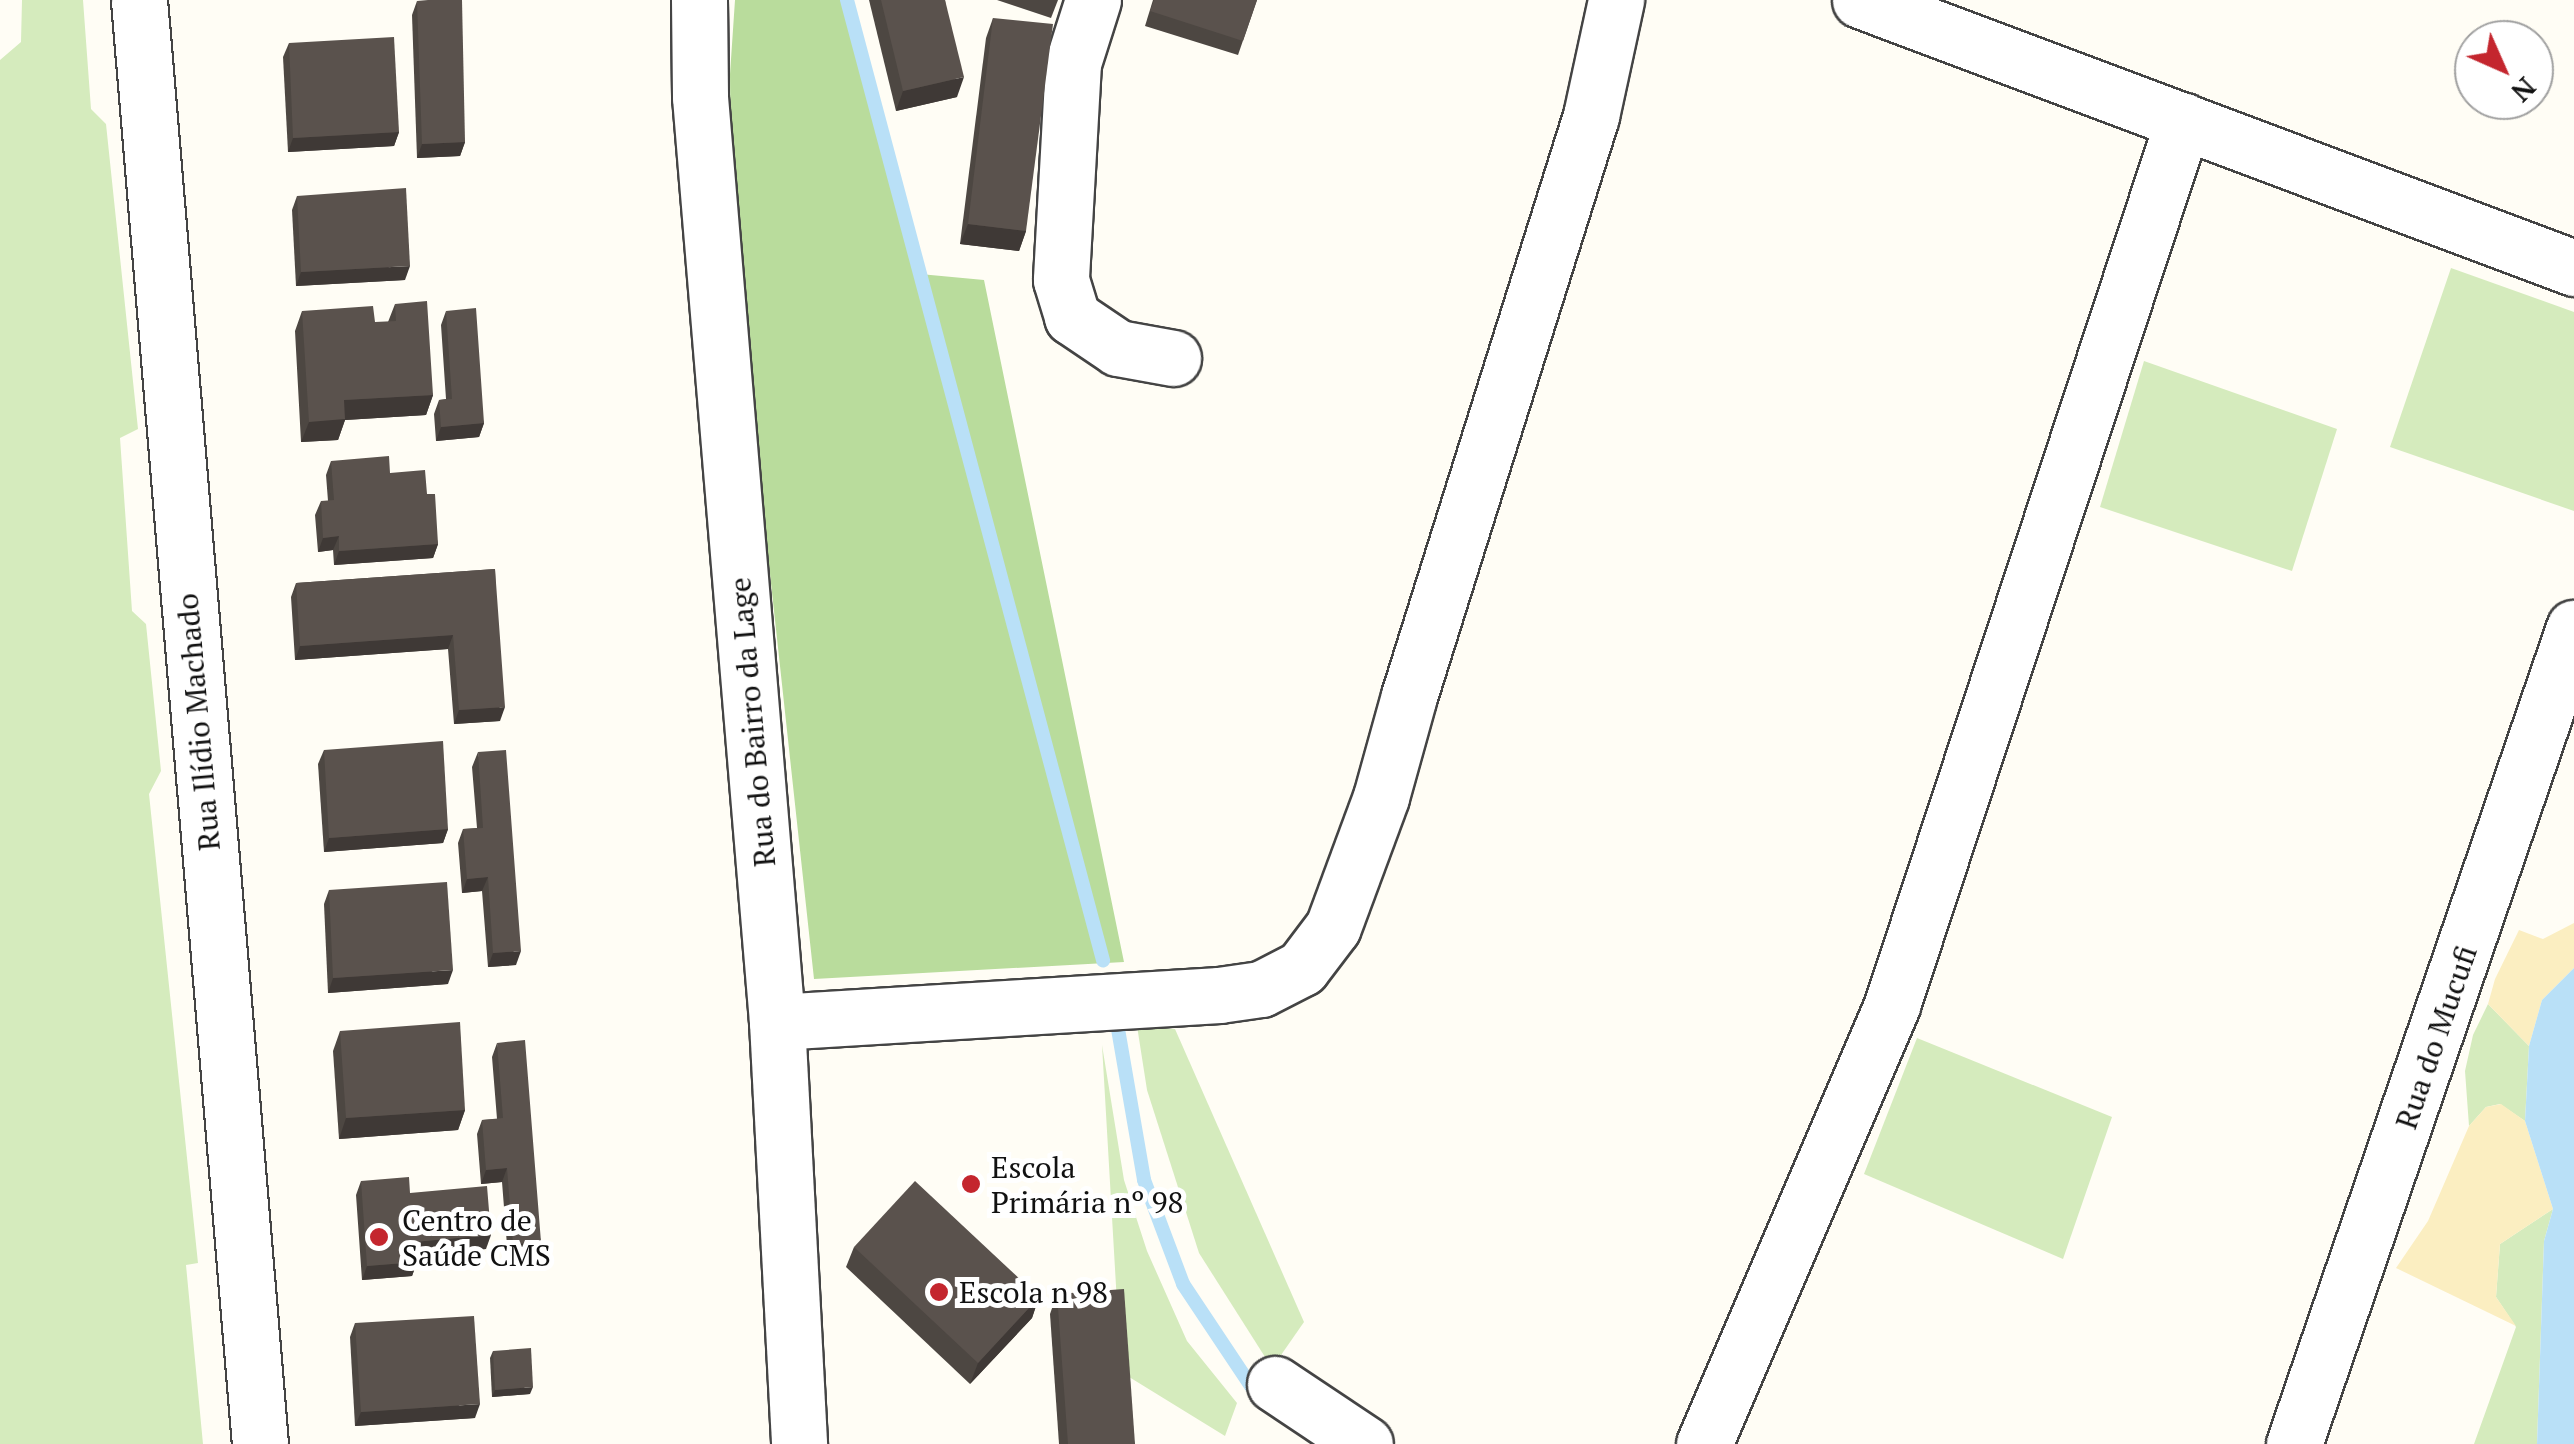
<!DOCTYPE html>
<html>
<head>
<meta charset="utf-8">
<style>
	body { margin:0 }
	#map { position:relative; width:2574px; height:1444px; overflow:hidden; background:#fffdf5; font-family:"PT Serif",serif }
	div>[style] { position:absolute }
	.green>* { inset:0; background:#d5ebbd }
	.forest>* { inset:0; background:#b9dc9c }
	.sand>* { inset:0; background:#fbeec1 }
	.water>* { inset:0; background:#b9e0f7 }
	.stream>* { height:14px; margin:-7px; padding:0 7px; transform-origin:7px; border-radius:7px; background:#b9e0f7 }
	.roads { filter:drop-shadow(2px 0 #444) drop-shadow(-2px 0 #444) drop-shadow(0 2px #444) drop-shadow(0 -2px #444) }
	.minor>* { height:55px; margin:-27.5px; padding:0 27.5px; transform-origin:27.5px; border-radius:27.5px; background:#fff }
	.wall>* { inset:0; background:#4d4742 }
	.shaded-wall>* { inset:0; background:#3f3936 }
	.building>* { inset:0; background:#5a524d }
	.dots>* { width:28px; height:28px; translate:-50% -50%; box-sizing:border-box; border:5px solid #fff; border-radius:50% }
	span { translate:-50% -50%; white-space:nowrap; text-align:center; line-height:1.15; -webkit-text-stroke:10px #fff; paint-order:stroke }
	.street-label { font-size:30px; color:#111 }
	.poi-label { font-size:30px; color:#111 }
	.left { translate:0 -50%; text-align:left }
	.north { position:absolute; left:2454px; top:20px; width:100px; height:100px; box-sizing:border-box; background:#fff; border:2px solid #a0a0a0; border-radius:50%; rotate:135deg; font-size:28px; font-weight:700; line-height:40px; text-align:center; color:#111 }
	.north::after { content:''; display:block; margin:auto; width:35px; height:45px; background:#c4262e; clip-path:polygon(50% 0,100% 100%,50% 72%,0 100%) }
</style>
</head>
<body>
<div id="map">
	<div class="green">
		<i style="clip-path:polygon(22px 0,83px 0,91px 109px,106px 124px,138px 429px,120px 438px,132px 611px,146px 624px,161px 771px,149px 794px,198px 1263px,186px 1265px,203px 1444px,0 1444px,0 60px,21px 42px)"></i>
		<i style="clip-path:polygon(2451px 268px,2574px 312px,2574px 511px,2390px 447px)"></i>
		<i style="clip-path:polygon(2144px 361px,2337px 429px,2292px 571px,2100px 507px)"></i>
		<i style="clip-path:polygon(2488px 1004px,2529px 1046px,2525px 1121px,2500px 1104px,2486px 1107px,2469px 1126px,2465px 1071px,2473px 1035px)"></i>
		<i style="clip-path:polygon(1137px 1026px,1175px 1029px,1304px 1322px,1272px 1368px,1199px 1253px,1147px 1090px)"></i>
		<i style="clip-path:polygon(1917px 1038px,2112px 1117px,2063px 1259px,1864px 1174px)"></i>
		<i style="clip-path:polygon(1102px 1045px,1124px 1180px,1147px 1251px,1187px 1341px,1237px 1403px,1225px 1436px,1121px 1372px)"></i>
		<i style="clip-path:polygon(2553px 1209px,2544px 1241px,2537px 1444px,2474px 1444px,2516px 1327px,2496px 1297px,2500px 1244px)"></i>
	</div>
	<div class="forest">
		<i style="clip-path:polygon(735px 0,847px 0,920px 274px,984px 280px,1124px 962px,814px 979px,731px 215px,730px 74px)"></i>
	</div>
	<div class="sand">
		<i style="clip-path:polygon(2574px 923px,2574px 968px,2542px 1000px,2529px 1046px,2488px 1004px,2495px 979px,2519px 930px,2543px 939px)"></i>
		<i style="clip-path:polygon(2501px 1104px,2525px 1121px,2553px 1209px,2500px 1244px,2496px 1297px,2516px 1326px,2396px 1268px,2428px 1221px,2469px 1126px,2486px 1107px)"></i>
	</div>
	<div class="water">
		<i style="clip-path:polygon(2574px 968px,2574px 1444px,2537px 1444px,2544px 1241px,2553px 1209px,2525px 1121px,2529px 1046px,2542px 1000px)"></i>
	</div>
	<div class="stream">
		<i style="left:847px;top:0;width:994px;rotate:75.07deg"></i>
		<i style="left:1118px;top:1029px;width:153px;rotate:80.2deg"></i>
		<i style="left:1144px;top:1180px;width:111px;rotate:69.4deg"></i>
		<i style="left:1183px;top:1284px;width:123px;rotate:56.3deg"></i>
	</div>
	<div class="roads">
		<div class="minor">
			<i style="left:139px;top:0;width:1449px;rotate:85.21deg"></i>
			<i style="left:699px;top:0;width:97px;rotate:89.4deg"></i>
			<i style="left:700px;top:97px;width:928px;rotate:85.24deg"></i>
			<i style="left:777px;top:1022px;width:423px;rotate:87deg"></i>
			<i style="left:1093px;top:0;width:66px;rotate:107.6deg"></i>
			<i style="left:1073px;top:63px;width:217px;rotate:93.2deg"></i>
			<i style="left:1061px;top:280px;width:39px;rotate:73deg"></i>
			<i style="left:1072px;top:317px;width:55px;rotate:34deg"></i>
			<i style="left:1118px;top:348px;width:56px;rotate:10.3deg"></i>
			<i style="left:1860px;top:0;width:763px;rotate:20.57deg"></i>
			<i style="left:777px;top:1022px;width:443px;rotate:-3.5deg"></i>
			<i style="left:1219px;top:995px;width:42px;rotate:-8.1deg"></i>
			<i style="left:1261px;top:989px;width:46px;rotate:-27.1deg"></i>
			<i style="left:1302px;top:968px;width:51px;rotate:-52.9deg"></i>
			<i style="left:1333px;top:927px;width:139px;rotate:-69.7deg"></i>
			<i style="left:1381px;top:797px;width:105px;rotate:-74.5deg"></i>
			<i style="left:1409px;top:696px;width:608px;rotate:-72.58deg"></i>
			<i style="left:1591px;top:116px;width:119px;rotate:-77.8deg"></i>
			<i style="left:1275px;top:1384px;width:108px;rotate:33.7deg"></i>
			<i style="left:1704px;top:1444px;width:478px;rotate:-66.8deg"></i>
			<i style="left:1892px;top:1005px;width:931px;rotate:-71.78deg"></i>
			<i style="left:2294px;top:1444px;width:863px;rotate:-71.06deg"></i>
		</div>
	</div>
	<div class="wall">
		<i style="clip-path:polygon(869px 0,945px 0,957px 97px,896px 111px)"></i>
		<i style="clip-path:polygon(997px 0,1058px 0,1051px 18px)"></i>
		<i style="clip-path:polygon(1153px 0,1257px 0,1238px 55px,1145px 26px)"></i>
		<i style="clip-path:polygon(417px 1px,465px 142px,460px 156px,417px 158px,412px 15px)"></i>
		<i style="clip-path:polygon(993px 18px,1026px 231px,1019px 251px,960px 244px,986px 38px)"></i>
		<i style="clip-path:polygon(289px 43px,399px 132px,394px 146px,288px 152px,283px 57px)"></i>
		<i style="clip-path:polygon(297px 196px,405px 280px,296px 286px,292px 210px)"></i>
		<i style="clip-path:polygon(395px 304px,433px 395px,426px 415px,345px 420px,338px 440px,301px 442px,295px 331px,302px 311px,375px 322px,388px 322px)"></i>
		<i style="clip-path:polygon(446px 311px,484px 423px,479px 437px,436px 441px,434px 414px,439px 400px,446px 399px,441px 325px)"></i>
		<i style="clip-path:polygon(331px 461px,390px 473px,427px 494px,438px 544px,433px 558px,334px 565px,333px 550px,318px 552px,315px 515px,321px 501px,328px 501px,326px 475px)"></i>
		<i style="clip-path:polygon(495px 569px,500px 721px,454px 724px,448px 649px,295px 660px,291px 597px,296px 583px)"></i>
		<i style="clip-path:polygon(324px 750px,448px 829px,443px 843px,324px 852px,318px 764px)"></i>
		<i style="clip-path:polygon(478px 752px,516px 965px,488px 967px,482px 891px,462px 893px,458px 843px,463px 829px,477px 828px,472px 767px)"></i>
		<i style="clip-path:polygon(329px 890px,448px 984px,328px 993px,324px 904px)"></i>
		<i style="clip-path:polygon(340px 1031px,465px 1110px,458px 1130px,339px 1139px,333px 1051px)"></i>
		<i style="clip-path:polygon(497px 1043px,541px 1242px,535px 1256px,508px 1258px,502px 1182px,481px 1184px,477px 1134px,482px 1120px,497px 1119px,492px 1057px)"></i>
		<i style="clip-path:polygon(361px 1181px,410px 1193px,486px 1249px,416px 1255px,417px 1262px,412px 1276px,362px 1280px,356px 1195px)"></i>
		<i style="clip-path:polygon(854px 1247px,1039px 1297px,1032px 1318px,970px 1384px,846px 1267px)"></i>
		<i style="clip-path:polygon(1057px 1294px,1135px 1444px,1059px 1444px,1050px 1314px)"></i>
		<i style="clip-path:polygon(355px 1323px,475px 1418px,355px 1426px,350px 1337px)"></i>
		<i style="clip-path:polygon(493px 1351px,530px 1394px,492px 1397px,490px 1358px)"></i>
	</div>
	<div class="shaded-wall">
		<i style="clip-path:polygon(964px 77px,957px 97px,896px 111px,903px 91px)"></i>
		<i style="clip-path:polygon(399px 132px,394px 146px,288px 152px,293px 138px)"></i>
		<i style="clip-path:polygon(465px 142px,460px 156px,417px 158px,422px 144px)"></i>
		<i style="clip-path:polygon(968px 224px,1026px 231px,1019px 251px,960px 244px)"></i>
		<i style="clip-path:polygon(410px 266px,405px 280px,296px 286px,301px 272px)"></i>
		<i style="clip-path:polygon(433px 395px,426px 415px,345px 420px,338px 440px,301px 442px,309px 422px,344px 400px)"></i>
		<i style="clip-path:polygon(484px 423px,479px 437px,436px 441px,441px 427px)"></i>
		<i style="clip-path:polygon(339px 536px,333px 550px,318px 552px,323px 538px)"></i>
		<i style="clip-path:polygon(438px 544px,433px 558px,334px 565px,339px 551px)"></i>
		<i style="clip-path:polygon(453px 635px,448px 649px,295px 660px,300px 646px)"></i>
		<i style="clip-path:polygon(505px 707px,500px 721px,454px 724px,459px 710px)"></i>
		<i style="clip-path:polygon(448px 829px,443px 843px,324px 852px,329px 838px)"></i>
		<i style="clip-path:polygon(488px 877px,482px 891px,462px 893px,467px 879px)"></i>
		<i style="clip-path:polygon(521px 951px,516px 965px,488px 967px,493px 953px)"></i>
		<i style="clip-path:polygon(453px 970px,448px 984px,328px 993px,333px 978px)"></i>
		<i style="clip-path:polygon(465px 1110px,458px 1130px,339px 1139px,346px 1118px)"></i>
		<i style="clip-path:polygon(507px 1168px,502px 1182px,481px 1184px,486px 1170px)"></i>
		<i style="clip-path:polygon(491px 1235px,486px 1249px,409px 1256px,414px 1242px)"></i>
		<i style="clip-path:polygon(541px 1242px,535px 1256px,508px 1258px,513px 1244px)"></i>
		<i style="clip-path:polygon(417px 1262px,412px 1276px,362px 1280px,367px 1266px)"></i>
		<i style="clip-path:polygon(1039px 1297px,1032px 1318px,970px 1384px,978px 1363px)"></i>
		<i style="clip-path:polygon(533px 1387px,530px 1394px,492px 1397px,495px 1390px)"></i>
		<i style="clip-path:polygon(480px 1404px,475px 1418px,355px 1426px,361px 1412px)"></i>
	</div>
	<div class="building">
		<i style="clip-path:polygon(428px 0,462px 0,465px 142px,422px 144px,417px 1px)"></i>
		<i style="clip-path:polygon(881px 0,945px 0,964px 77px,903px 91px)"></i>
		<i style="clip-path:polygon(1154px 0,1257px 0,1243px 41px,1150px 11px)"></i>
		<i style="clip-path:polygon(993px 18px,1053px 24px,1026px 231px,968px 224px)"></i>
		<i style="clip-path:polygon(394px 37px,399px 132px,293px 138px,289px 43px)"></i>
		<i style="clip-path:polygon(406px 188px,410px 266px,301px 272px,297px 196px)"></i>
		<i style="clip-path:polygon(427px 301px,433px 395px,344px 400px,345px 419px,309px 422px,302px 311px,373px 306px,375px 322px,396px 321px,395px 304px)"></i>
		<i style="clip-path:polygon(476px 308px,484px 423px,441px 427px,439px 400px,452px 399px,446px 311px)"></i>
		<i style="clip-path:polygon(389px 456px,390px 473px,425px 470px,427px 494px,435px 494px,438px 544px,339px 551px,339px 536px,323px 538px,321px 501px,334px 500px,331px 461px)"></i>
		<i style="clip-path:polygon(495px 569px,505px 707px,459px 710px,453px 635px,300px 646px,296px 583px)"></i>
		<i style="clip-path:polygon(443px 741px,448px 829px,329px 838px,324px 750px)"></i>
		<i style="clip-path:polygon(506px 750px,521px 951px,493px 953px,488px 877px,467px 879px,463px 829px,483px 828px,478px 752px)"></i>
		<i style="clip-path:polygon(447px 882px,453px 970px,333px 978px,329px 890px)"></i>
		<i style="clip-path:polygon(460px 1022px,465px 1110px,346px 1118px,340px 1031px)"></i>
		<i style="clip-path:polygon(525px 1040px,541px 1242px,513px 1244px,507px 1168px,486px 1170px,482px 1120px,503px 1118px,497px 1043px)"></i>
		<i style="clip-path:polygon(409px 1177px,410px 1193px,487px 1186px,491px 1235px,414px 1242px,417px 1262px,367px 1266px,361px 1181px)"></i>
		<i style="clip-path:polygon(915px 1181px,1039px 1297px,978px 1363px,854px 1247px)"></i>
		<i style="clip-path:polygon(1124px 1289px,1135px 1444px,1068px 1444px,1057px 1294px)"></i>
		<i style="clip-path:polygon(474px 1316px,480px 1404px,361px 1412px,355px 1323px)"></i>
		<i style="clip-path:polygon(531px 1348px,533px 1387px,495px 1390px,493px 1351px)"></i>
	</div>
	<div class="dots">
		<i style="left:971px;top:1184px;background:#c4262e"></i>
		<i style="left:379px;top:1237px;background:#c4262e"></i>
		<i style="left:939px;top:1292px;background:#c4262e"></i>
	</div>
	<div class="street-label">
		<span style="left:198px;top:722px;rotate:-95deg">Rua Ilídio Machado</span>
		<span style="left:752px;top:722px;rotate:-95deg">Rua do Bairro da Lage</span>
		<span style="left:2436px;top:1037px;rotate:-71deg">Rua do Mucufi</span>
	</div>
	<div class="poi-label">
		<span class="left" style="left:991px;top:1184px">Escola<br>Primária nº 98</span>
		<span class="left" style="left:402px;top:1237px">Centro de<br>Saúde CMS</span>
		<span class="left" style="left:959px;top:1292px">Escola n 98</span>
	</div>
	<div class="north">N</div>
</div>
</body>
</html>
